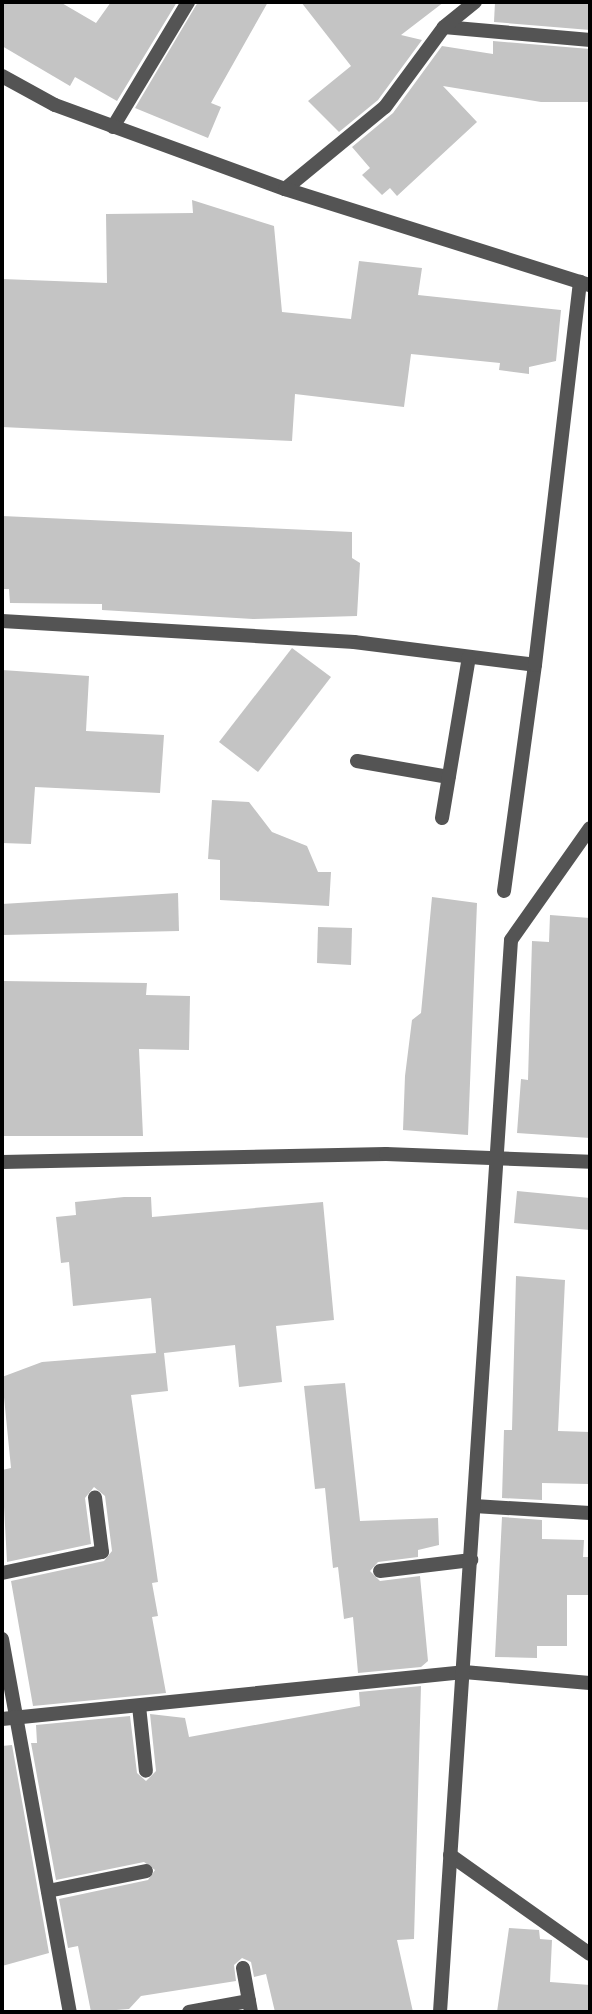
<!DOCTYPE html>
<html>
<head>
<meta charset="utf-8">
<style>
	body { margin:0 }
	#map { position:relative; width:592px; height:2014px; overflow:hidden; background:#fff; font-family:"Roboto Condensed",sans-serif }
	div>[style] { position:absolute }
	.building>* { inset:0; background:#c4c4c4 }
	.lane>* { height:14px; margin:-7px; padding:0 7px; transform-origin:7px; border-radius:7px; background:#545454 }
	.street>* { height:14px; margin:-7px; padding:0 7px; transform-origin:7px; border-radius:7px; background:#545454 }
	span { translate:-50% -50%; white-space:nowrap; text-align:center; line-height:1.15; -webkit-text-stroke:5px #fff; paint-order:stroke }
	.frame { position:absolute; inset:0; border:4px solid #000; pointer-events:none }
</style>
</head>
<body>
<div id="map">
	<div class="building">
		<i style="clip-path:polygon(2px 2px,60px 2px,96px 23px,111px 2px,177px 2px,117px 101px,75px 77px,70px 86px,2px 46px)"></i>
		<i style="clip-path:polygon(198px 2px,268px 2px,211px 103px,221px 107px,208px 138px,135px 108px)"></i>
		<i style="clip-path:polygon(301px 2px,444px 2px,401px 35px,422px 40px,378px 100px,339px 132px,308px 101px,351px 66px)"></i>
		<i style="clip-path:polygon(495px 2px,590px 2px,590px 30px,494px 22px)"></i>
		<i style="clip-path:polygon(493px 41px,590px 49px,590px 102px,541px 102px,443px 86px,477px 122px,397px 196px,390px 188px,382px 195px,362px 175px,370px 168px,352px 147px,393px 113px,442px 46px,493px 54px)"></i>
		<i style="clip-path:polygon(192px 200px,274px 226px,282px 312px,351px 319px,359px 261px,422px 268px,418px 295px,561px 310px,556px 361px,529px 367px,529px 374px,499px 370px,500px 363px,411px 354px,404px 407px,295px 394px,292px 441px,2px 427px,2px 279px,107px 283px,106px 214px,193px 213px)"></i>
		<i style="clip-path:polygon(2px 516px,352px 532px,352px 558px,360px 563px,357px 616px,253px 619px,102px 610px,102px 604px,10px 603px,9px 589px,2px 589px)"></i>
		<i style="clip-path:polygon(292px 648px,331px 677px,258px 772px,219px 742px)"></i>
		<i style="clip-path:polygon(2px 670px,89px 676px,86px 731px,164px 735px,160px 793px,35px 787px,31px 844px,2px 843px)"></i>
		<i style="clip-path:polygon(212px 800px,249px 802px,272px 832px,307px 846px,318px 872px,331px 872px,329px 906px,220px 900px,220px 860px,208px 859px)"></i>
		<i style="clip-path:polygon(178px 893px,179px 931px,2px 935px,2px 904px)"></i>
		<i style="clip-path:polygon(432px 897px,477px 903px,468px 1135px,403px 1130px,405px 1076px,412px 1020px,421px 1013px)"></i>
		<i style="clip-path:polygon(550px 915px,590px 918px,590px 1138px,517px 1133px,521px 1079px,528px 1080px,532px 941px,549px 942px)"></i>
		<i style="clip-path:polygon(318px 927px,352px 928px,351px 965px,317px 963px)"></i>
		<i style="clip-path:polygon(2px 981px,147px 983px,146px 995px,190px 996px,189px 1050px,139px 1049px,143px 1136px,2px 1136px)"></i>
		<i style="clip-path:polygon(517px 1191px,590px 1198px,590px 1230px,514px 1223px)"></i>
		<i style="clip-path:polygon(124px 1197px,151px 1197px,152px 1217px,323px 1202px,334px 1320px,276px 1326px,282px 1382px,239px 1387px,235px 1345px,164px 1353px,168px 1391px,131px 1395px,158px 1582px,152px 1583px,158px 1616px,152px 1617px,166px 1693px,33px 1706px,11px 1581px,104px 1561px,112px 1551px,105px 1496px,94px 1487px,85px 1498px,91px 1544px,7px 1562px,2px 1470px,11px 1468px,2px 1377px,42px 1362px,156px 1353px,151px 1298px,73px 1306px,69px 1262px,61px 1263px,56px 1217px,76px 1215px,75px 1202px)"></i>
		<i style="clip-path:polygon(516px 1276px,565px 1280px,558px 1431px,590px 1432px,589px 1484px,542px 1483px,542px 1500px,502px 1498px,504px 1430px,512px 1430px)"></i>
		<i style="clip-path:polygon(345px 1383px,360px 1521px,438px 1518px,439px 1545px,418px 1550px,418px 1557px,378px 1562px,370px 1571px,380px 1581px,420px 1576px,428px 1661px,421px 1667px,358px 1673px,353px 1617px,344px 1619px,338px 1567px,333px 1568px,325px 1488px,315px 1489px,304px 1386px)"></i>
		<i style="clip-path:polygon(502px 1517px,542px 1520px,542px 1539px,584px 1540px,583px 1557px,590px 1557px,590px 1595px,567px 1595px,567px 1646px,537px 1646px,537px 1658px,495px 1657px)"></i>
		<i style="clip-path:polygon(421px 1686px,414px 1939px,397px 1940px,413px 2012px,275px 2012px,266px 1974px,254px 1977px,251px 1962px,242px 1958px,234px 1965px,236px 1981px,141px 1996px,129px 2009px,91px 2012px,78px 1946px,68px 1948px,59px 1899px,148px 1880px,155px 1870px,144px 1862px,56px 1880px,31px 1743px,37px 1743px,36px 1725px,130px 1716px,137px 1773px,146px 1781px,156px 1771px,150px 1714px,185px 1718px,189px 1737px,360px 1706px,359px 1692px)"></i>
		<i style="clip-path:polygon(12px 1745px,49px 1953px,2px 1966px,2px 1746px)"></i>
		<i style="clip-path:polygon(509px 1928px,539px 1930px,540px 1939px,552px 1940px,550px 1982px,590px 1985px,590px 2012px,497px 2012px)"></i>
	</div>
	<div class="lane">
		<i style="left:444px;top:27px;width:147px;rotate:5.1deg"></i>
		<i style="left:113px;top:127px;width:146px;rotate:-59deg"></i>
		<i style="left:285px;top:189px;width:129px;rotate:-39.4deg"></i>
		<i style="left:385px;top:107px;width:99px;rotate:-53.6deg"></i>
		<i style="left:444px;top:27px;width:40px;rotate:-39deg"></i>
		<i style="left:504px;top:891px;width:228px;rotate:-82.2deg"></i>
		<i style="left:474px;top:1506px;width:116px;rotate:3.5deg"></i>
		<i style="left:380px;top:1571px;width:92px;rotate:-6.9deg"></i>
		<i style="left:2px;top:1573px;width:102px;rotate:-11.9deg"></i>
		<i style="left:102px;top:1552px;width:55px;rotate:-97.3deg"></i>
		<i style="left:139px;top:1706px;width:65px;rotate:83.9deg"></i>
		<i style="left:48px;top:1891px;width:100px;rotate:-11.5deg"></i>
		<i style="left:243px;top:1968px;width:45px;rotate:79.7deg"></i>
		<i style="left:189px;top:2012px;width:61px;rotate:-10.4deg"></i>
	</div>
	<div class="street">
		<i style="left:2px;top:76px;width:60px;rotate:28.7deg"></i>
		<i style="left:55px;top:105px;width:245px;rotate:20.1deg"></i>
		<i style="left:285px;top:189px;width:320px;rotate:17.5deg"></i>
		<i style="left:2px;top:621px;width:353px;rotate:3.4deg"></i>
		<i style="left:354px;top:642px;width:182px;rotate:7.2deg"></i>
		<i style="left:535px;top:665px;width:386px;rotate:-83.3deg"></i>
		<i style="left:357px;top:761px;width:93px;rotate:9.9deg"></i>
		<i style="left:442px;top:818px;width:163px;rotate:-80.5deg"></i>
		<i style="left:2px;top:1162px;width:384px;rotate:-1.2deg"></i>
		<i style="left:386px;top:1154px;width:204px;rotate:2.2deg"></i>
		<i style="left:2px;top:1639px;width:379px;rotate:79.7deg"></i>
		<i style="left:2px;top:1719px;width:464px;rotate:-5.8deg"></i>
		<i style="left:464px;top:1672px;width:126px;rotate:5deg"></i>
		<i style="left:450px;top:1855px;width:171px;rotate:35.3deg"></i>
		<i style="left:440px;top:2012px;width:1074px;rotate:-86.21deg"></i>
		<i style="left:511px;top:940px;width:137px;rotate:-54.8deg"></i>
	</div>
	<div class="frame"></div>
</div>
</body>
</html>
